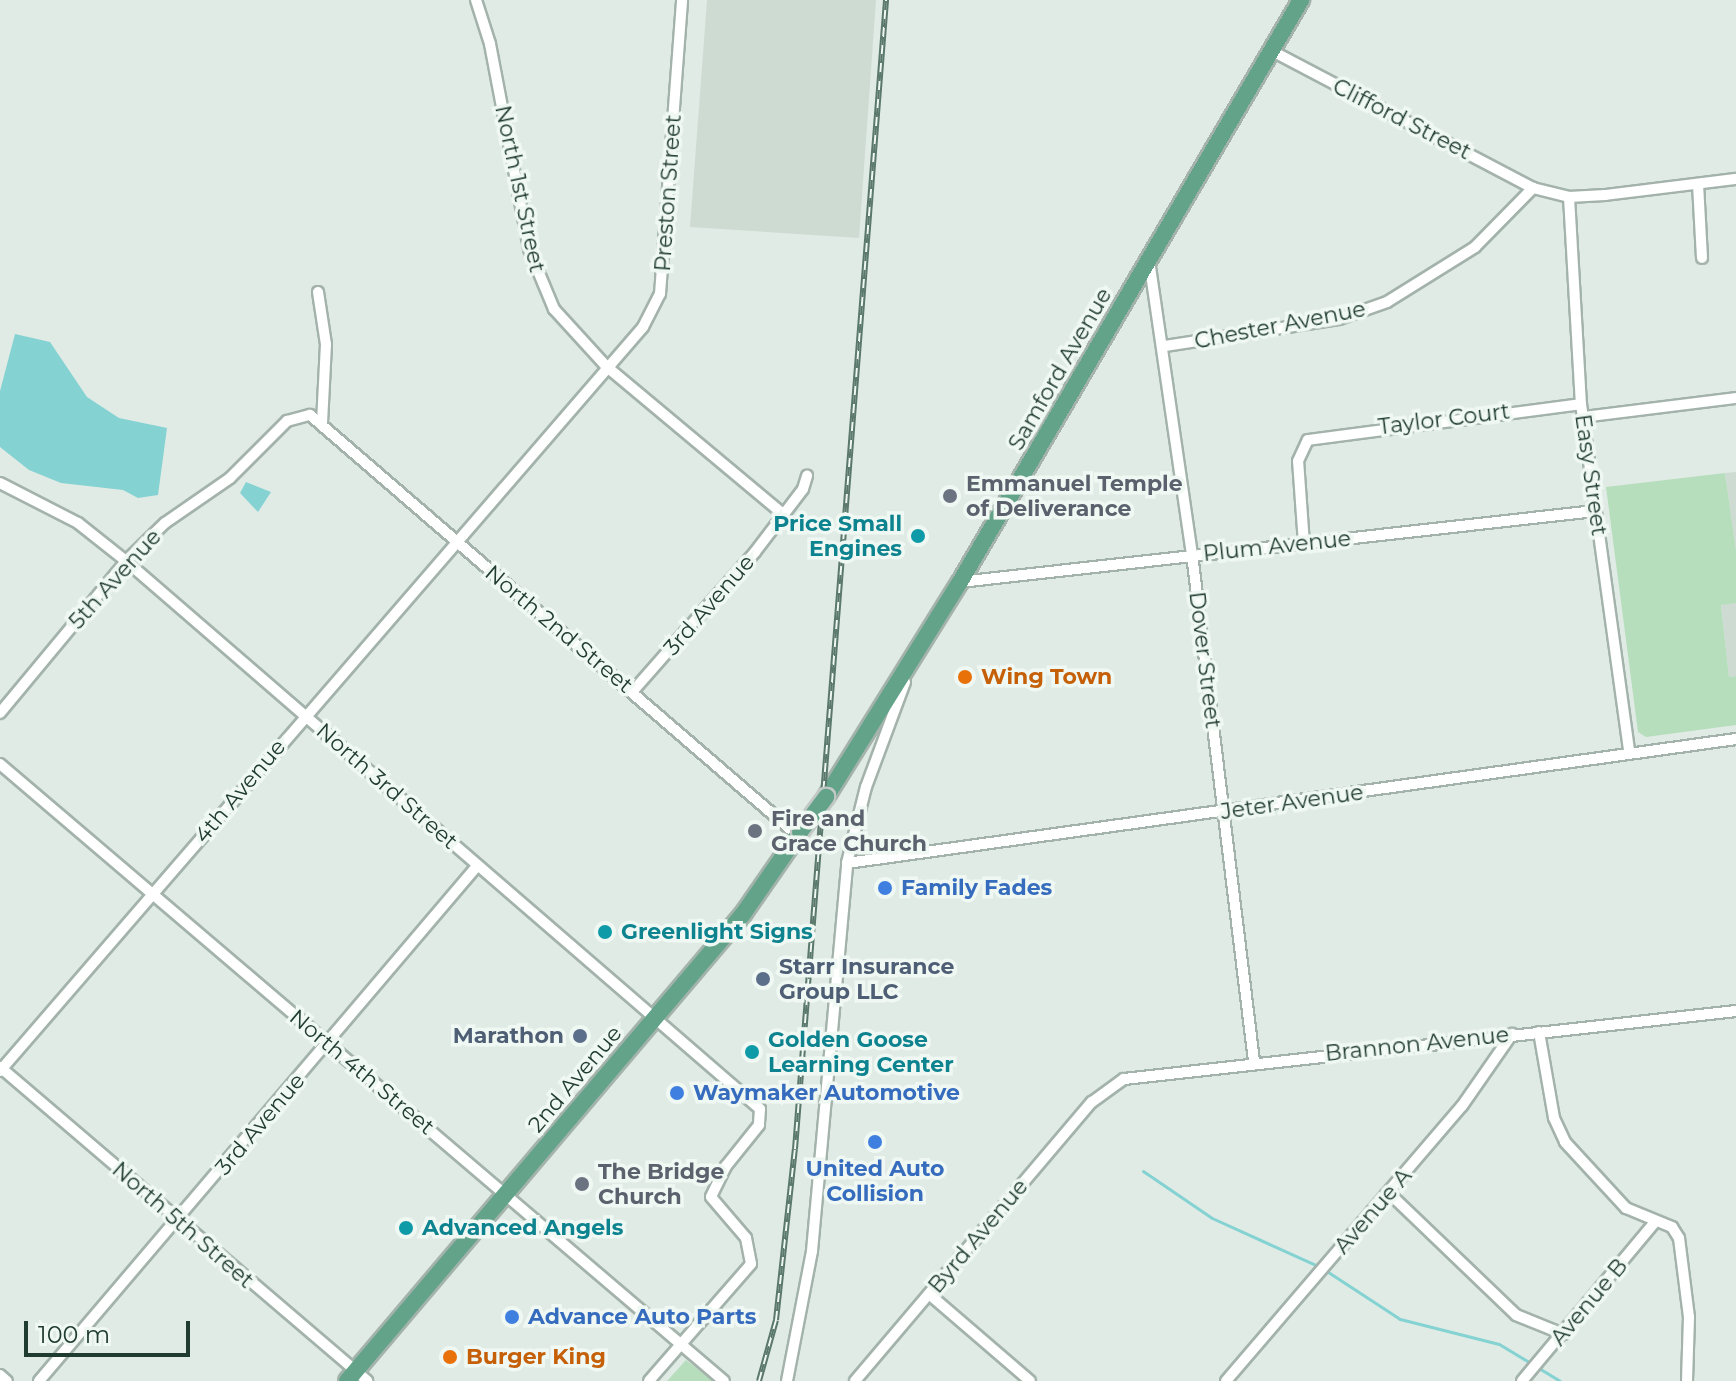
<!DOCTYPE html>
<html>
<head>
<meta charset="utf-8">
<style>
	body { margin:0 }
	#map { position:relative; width:1736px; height:1381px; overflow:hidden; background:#e0ebe5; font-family:Montserrat,sans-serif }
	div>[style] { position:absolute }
	.built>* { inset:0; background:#cedbd3 }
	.green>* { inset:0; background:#b7debc }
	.water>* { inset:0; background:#85d2d3 }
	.stream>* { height:3px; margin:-1.5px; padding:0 1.5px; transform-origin:1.5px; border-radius:1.5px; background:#85d2d3 }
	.roads { filter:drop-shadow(2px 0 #a3b3ab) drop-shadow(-2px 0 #a3b3ab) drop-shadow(0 2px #a3b3ab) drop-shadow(0 -2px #a3b3ab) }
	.minor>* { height:10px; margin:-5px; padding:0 5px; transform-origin:5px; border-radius:5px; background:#fff }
	.primary>* { height:16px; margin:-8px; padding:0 8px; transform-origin:8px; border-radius:8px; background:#62a38a }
	.rail>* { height:6px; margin-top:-3px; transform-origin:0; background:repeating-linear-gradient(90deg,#f0f8f3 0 9px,#5a786c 0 18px); box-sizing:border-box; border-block:2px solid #5a786c }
	.bridges { filter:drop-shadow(2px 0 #c1c8c5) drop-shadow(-2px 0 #c1c8c5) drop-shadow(0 2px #c1c8c5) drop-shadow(0 -2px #c1c8c5) }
	.primary-bridge>* { height:16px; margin:-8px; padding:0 8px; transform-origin:8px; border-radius:8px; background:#62a38a }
	.dots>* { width:22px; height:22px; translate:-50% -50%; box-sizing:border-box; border:4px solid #f0f8f3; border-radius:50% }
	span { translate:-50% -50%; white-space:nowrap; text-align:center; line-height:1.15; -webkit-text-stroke:7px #f0f8f3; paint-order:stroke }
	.street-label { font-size:22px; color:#203c31 }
	.worship-label { font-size:22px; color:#5b616d; font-weight:700 }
	.left { translate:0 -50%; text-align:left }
	.culture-label { font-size:22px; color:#0d838f; font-weight:700 }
	.right { translate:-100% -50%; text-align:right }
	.food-label { font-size:22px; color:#c56008; font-weight:700 }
	.shop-label { font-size:22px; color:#366cbe; font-weight:700 }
	.service-label { font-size:22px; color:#4e5e75; font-weight:700 }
	.scale { position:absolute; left:24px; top:1321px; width:166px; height:36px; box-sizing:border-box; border:4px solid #203c31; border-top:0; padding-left:10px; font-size:24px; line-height:28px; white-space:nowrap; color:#203c31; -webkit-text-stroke:6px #f0f8f3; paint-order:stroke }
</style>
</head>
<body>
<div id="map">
	<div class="built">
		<i style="clip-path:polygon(707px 0,876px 0,859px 238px,690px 227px)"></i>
		<i style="clip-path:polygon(1736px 472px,1736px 550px,1725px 473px)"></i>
		<i style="clip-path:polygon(1736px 603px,1736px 676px,1729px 677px,1721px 604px)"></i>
	</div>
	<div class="green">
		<i style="clip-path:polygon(1725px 473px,1736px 550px,1736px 603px,1721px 605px,1729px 677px,1736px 676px,1736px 725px,1646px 737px,1638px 732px,1606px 487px)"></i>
		<i style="clip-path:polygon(686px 1360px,712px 1380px,712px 1381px,667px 1381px)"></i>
	</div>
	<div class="water">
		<i style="clip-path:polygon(15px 334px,50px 342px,87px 397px,119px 418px,167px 428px,158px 495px,138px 498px,123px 490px,61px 483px,29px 470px,0 447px,0 391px)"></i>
		<i style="clip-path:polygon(246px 482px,271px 492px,258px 512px,240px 493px)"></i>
	</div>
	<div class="stream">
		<i style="left:1143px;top:1171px;width:83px;rotate:34.3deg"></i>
		<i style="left:1212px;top:1218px;width:116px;rotate:24.4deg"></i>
		<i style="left:1325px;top:1270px;width:90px;rotate:33.2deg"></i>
		<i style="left:1400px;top:1319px;width:102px;rotate:14.2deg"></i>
		<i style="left:1499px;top:1344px;width:71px;rotate:31.2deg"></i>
	</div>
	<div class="roads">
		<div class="minor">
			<i style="left:476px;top:0;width:46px;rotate:72.3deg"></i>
			<i style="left:490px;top:44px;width:209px;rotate:79.2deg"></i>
			<i style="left:529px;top:249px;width:65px;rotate:67.4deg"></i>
			<i style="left:554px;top:309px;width:77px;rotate:47.6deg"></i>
			<i style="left:606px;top:366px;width:231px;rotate:39.9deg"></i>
			<i style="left:1272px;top:51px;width:295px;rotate:27.7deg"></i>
			<i style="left:1698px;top:184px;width:74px;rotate:86.9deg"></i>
			<i style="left:1569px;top:197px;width:207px;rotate:86.7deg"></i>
			<i style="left:1581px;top:404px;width:351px;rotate:82.1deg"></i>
			<i style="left:1149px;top:260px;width:297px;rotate:81.7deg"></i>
			<i style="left:1192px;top:554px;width:511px;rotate:83.03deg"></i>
			<i style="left:318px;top:292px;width:53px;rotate:81.3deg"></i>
			<i style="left:326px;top:344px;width:78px;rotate:92.9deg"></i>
			<i style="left:1165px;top:346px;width:176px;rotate:-8.8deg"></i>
			<i style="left:1339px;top:319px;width:51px;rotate:-19.5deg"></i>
			<i style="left:1387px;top:302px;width:104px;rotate:-32deg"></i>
			<i style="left:1475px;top:247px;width:83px;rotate:-45.5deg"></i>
			<i style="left:1533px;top:188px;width:37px;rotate:14deg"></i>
			<i style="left:1569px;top:197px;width:36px;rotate:-3deg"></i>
			<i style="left:1605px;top:195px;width:132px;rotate:-7deg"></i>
			<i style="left:1583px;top:417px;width:154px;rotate:-7.1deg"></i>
			<i style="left:0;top:483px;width:88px;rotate:27.1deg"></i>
			<i style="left:78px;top:523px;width:61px;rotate:38.4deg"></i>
			<i style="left:126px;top:561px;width:838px;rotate:40.84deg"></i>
			<i style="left:760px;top:1109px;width:16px;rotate:94deg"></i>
			<i style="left:759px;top:1125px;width:53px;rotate:128.8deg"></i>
			<i style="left:726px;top:1166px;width:34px;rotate:116deg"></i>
			<i style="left:711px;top:1197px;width:54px;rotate:49.5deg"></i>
			<i style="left:746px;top:1238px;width:26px;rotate:79deg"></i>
			<i style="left:751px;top:1264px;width:155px;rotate:131.1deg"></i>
			<i style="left:1304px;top:544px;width:83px;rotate:-94.1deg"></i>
			<i style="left:1298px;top:461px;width:23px;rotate:-65deg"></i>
			<i style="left:1308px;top:440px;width:275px;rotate:-7.5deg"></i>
			<i style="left:960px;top:582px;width:639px;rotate:-6.38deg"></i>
			<i style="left:633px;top:691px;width:185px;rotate:-48.7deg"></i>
			<i style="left:755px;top:552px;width:79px;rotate:-52.7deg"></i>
			<i style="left:803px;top:489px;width:14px;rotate:-73deg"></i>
			<i style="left:0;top:713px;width:197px;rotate:-50.3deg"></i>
			<i style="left:126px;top:561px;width:54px;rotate:-44.3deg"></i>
			<i style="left:165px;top:523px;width:79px;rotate:-34.7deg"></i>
			<i style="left:230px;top:478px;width:81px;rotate:-45deg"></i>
			<i style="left:287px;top:421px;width:24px;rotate:-15deg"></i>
			<i style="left:310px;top:415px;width:643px;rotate:40.78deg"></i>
			<i style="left:0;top:764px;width:951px;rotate:40.44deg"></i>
			<i style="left:847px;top:863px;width:898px;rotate:-7.94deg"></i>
			<i style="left:1539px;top:1032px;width:87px;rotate:80.1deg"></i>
			<i style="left:1554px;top:1118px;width:26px;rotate:65deg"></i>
			<i style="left:1565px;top:1142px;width:90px;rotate:47.3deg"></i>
			<i style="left:1626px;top:1208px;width:50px;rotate:22.4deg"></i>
			<i style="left:1672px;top:1227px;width:13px;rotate:58deg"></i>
			<i style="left:1679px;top:1238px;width:80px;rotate:82.8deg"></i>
			<i style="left:1689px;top:1317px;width:64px;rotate:91.8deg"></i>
			<i style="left:0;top:1067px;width:483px;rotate:40.5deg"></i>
			<i style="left:0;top:1071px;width:983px;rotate:-49.16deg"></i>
			<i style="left:643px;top:327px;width:37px;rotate:-63deg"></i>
			<i style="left:660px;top:294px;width:295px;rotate:-85.7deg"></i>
			<i style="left:1389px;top:1193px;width:176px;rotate:43.8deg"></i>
			<i style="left:1516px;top:1315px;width:51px;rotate:22deg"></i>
			<i style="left:929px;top:1294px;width:133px;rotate:40.7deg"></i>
			<i style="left:0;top:1375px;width:9px;rotate:41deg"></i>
			<i style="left:39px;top:1381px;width:677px;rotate:-49.61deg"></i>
			<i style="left:787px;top:1381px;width:132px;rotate:-79.1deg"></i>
			<i style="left:812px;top:1251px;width:390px;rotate:-84.8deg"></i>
			<i style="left:847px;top:863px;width:78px;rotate:-76deg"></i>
			<i style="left:866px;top:787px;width:112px;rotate:-69.6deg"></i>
			<i style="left:855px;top:1381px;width:366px;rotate:-49.7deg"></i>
			<i style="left:1092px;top:1102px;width:39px;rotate:-36deg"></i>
			<i style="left:1124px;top:1079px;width:616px;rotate:-6.34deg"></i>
			<i style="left:1226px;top:1381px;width:362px;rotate:-49.4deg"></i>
			<i style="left:1462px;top:1106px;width:88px;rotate:-55.2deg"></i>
			<i style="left:1522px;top:1381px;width:206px;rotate:-50.1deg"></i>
		</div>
		<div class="primary">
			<i style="left:826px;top:797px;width:253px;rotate:-58.1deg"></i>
			<i style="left:960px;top:582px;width:675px;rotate:-59.63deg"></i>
			<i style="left:347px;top:1381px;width:612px;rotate:-49.7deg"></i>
			<i style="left:743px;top:914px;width:100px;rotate:-55.2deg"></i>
		</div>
	</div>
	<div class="rail">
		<i style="left:759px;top:1381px;width:63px;rotate:-74.4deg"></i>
		<i style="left:776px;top:1320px;width:172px;rotate:-83.7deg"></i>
		<i style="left:795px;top:1149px;width:1153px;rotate:-85.47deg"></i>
	</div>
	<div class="bridges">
		<div class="primary-bridge">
			<i style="left:800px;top:832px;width:44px;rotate:-53.4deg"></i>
		</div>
	</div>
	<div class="dots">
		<i style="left:950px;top:496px;background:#6b7280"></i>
		<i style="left:918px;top:536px;background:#0f9aa8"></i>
		<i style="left:965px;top:677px;background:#e8710a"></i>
		<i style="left:755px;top:831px;background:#6b7280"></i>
		<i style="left:885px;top:888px;background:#3f7fe0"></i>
		<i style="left:605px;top:932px;background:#0f9aa8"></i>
		<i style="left:763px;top:979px;background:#5c6f8a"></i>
		<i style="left:580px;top:1036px;background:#5c6f8a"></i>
		<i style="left:752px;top:1052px;background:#0f9aa8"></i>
		<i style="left:677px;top:1093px;background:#3f7fe0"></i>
		<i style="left:875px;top:1142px;background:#3f7fe0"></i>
		<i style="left:582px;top:1184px;background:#6b7280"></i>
		<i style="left:406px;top:1228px;background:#0f9aa8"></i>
		<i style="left:512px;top:1317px;background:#3f7fe0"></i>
		<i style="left:450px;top:1357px;background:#e8710a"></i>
	</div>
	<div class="street-label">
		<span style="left:1402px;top:119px;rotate:27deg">Clifford Street</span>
		<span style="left:520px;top:189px;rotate:78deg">North 1st Street</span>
		<span style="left:668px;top:193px;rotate:-86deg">Preston Street</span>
		<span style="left:1280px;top:325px;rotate:-11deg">Chester Avenue</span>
		<span style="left:1060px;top:369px;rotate:-60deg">Samford Avenue</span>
		<span style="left:1444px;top:419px;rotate:-7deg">Taylor Court</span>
		<span style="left:1591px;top:475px;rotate:82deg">Easy Street</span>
		<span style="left:1277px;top:546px;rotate:-6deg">Plum Avenue</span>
		<span style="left:115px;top:579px;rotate:-48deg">5th Avenue</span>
		<span style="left:709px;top:605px;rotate:-49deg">3rd Avenue</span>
		<span style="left:559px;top:629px;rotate:40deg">North 2nd Street</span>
		<span style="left:1205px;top:660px;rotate:83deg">Dover Street</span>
		<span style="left:387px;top:786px;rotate:41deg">North 3rd Street</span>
		<span style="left:240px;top:791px;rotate:-50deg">4th Avenue</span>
		<span style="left:1292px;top:802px;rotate:-8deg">Jeter Avenue</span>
		<span style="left:1417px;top:1044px;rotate:-6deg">Brannon Avenue</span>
		<span style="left:362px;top:1072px;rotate:40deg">North 4th Street</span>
		<span style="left:575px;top:1079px;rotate:-50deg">2nd Avenue</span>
		<span style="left:260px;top:1124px;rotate:-50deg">3rd Avenue</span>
		<span style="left:1373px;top:1211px;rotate:-49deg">Avenue A</span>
		<span style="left:183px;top:1225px;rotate:41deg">North 5th Street</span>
		<span style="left:978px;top:1236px;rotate:-50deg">Byrd Avenue</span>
		<span style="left:1589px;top:1302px;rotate:-50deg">Avenue B</span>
	</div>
	<div class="worship-label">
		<span class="left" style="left:966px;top:496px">Emmanuel Temple<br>of Deliverance</span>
		<span class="left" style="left:771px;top:831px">Fire and<br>Grace Church</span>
		<span class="left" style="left:598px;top:1184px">The Bridge<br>Church</span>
	</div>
	<div class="culture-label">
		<span class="right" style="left:902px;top:536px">Price Small<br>Engines</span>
		<span class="left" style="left:621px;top:932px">Greenlight Signs</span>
		<span class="left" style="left:768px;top:1052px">Golden Goose<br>Learning Center</span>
		<span class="left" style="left:422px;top:1228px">Advanced Angels</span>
	</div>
	<div class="food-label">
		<span class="left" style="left:981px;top:677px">Wing Town</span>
		<span class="left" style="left:466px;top:1357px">Burger King</span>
	</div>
	<div class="shop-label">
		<span class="left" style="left:901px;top:888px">Family Fades</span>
		<span class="left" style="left:693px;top:1093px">Waymaker Automotive</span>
		<span style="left:875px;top:1181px">United Auto<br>Collision</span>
		<span class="left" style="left:528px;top:1317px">Advance Auto Parts</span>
	</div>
	<div class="service-label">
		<span class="left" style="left:779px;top:979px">Starr Insurance<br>Group LLC</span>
		<span class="right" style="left:564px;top:1036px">Marathon</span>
	</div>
	<div class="scale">100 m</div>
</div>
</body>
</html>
